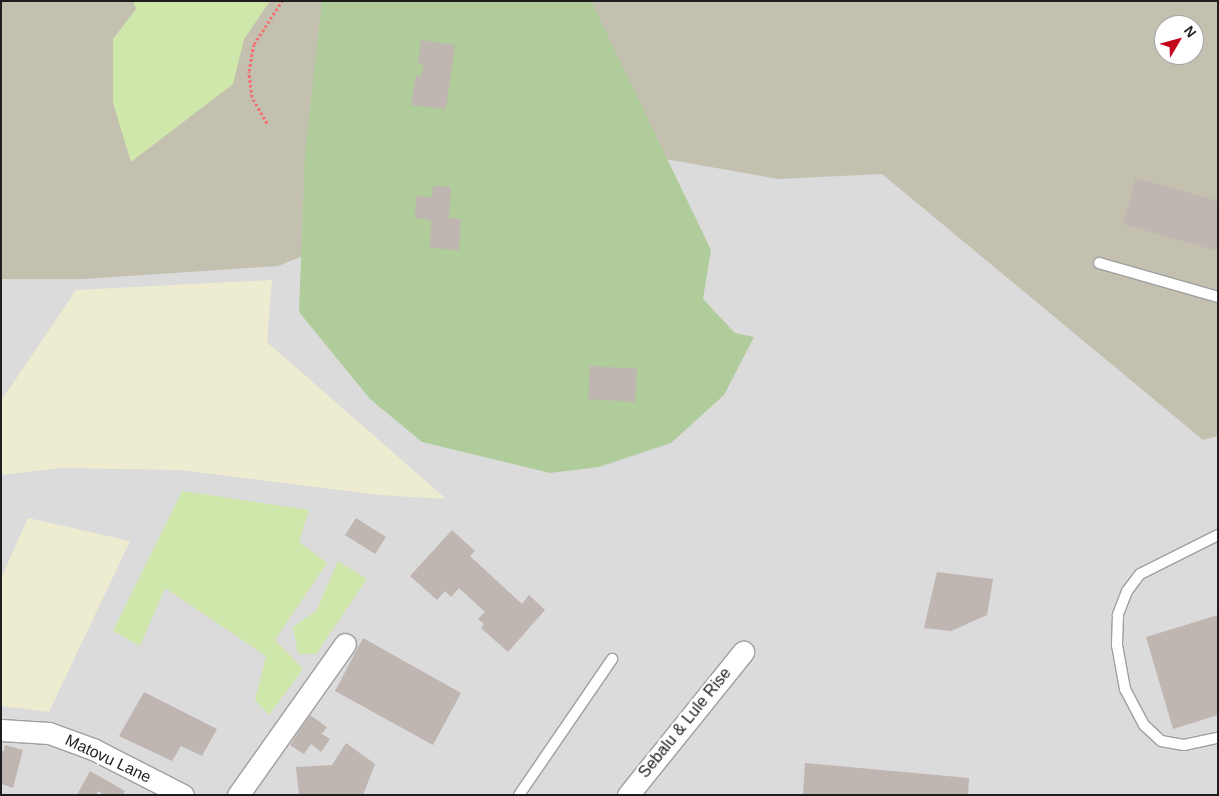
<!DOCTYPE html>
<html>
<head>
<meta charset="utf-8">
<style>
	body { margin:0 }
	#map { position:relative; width:1219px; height:796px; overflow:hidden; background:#eeeae4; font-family:Helvetica,sans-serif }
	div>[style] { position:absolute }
	.residential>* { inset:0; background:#dcdbdb }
	.construction>* { inset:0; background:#c3c0b0 }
	.farmland>* { inset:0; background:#edebd0 }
	.grass>* { inset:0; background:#cfe7ab }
	.forest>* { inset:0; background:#afcc9a }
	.building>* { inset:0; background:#bfb5b1 }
	.path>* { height:3px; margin-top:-1.5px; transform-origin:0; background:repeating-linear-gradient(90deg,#f46f70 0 2.5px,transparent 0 5px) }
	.roads { filter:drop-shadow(1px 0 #9f9f9f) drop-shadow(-1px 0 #9f9f9f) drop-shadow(0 1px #9f9f9f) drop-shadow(0 -1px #9f9f9f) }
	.service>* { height:10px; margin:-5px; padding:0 5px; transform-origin:5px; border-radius:5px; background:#fff }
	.minor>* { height:21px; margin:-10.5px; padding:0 10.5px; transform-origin:10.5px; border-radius:10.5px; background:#fff }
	span { translate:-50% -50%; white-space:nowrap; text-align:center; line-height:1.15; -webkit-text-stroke:4.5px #fff; paint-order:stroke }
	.street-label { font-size:16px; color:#1e1e1e }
	.frame { position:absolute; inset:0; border:2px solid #1e1e1e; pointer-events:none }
	.north { position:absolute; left:1154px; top:15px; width:50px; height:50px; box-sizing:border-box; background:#fff; border:1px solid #a5a5a5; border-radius:50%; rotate:53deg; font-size:14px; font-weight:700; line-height:20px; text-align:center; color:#1e1e1e }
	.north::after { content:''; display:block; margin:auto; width:18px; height:22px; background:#c4071d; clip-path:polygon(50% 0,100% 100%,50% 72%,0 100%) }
</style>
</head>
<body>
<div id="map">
	<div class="residential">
		<i style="clip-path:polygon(evenodd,1px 1px,1218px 1px,1218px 795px,1px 795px,1px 1px,1164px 25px,1194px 25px,1194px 55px,1164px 55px,1164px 25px)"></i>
	</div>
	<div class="construction">
		<i style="clip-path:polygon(evenodd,1px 1px,1218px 1px,1218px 436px,1203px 440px,882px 174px,778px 179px,570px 142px,380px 225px,278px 266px,84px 279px,1px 279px,1px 1px,1164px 25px,1194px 25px,1194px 55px,1164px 55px,1164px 25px)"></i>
	</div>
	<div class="farmland">
		<i style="clip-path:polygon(272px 280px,267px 342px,446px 499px,379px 495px,180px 470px,60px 468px,1px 475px,1px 401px,76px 290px)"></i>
		<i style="clip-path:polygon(28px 518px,130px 541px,49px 712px,1px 706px,1px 578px)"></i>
	</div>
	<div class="grass">
		<i style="clip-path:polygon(133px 1px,270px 1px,244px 39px,233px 84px,131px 162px,113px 103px,113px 39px,136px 9px)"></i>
		<i style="clip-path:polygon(182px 491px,309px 510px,299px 542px,327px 563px,275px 640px,303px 669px,269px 715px,255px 700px,266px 656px,165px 588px,140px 646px,113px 631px)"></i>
		<i style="clip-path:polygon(338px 561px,367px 579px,316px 654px,298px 654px,293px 627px,316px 611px)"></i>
	</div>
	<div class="forest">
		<i style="clip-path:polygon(322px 1px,591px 1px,711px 250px,703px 299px,735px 333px,754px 337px,724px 395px,671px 443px,599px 467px,550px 473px,422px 442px,370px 399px,299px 312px,305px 153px)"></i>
	</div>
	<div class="building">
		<i style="clip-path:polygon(421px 40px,455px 45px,446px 109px,411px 105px,416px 75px,422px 76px,423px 64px,418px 63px)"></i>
		<i style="clip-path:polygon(1136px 178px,1218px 201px,1218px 251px,1123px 224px)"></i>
		<i style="clip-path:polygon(433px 186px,451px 187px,449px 218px,461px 219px,459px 250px,430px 248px,431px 220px,415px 218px,416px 196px,432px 197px)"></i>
		<i style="clip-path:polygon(590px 366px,637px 369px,635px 402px,588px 399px)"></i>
		<i style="clip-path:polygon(356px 518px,386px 537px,375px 554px,345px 535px)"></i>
		<i style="clip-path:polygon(452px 530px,475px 551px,470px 556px,522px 604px,529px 595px,545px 610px,508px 652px,481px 628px,484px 624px,478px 619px,485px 612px,459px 588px,451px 597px,445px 591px,437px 600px,410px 576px)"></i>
		<i style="clip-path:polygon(937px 572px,993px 579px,987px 615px,951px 631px,924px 628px)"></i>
		<i style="clip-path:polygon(1218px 615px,1218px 715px,1173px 729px,1146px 637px)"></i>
		<i style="clip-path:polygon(363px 638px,461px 693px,433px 745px,335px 691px)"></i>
		<i style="clip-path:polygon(144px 692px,217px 729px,202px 756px,181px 746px,172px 761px,119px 736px)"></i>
		<i style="clip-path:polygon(310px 715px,327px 727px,322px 734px,330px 739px,321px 752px,311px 744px,304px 754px,290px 745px)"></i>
		<i style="clip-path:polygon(346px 743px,375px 764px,363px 795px,299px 795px,296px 767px,332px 765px)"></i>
		<i style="clip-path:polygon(5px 745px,23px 750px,13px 788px,1px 784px,1px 751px,4px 751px)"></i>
		<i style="clip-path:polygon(805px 763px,969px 778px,968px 795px,803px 795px)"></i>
		<i style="clip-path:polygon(90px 771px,125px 791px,123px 795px,104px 795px,98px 791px,96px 795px,77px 795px)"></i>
	</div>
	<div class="path">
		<i style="left:267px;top:123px;width:30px;rotate:-120deg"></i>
		<i style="left:252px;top:97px;width:26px;rotate:-97deg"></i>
		<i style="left:249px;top:71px;width:27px;rotate:-80deg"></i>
		<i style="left:254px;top:44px;width:51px;rotate:-56.9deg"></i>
	</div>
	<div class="roads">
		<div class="service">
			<i style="left:1099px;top:263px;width:124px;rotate:15.9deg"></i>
			<i style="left:1218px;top:535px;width:87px;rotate:153.4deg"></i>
			<i style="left:1140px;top:574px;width:21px;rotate:127deg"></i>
			<i style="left:1127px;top:591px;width:26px;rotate:111deg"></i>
			<i style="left:1118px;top:615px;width:30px;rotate:92deg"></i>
			<i style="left:1117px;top:645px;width:45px;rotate:79.7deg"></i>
			<i style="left:1125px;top:689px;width:41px;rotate:62.2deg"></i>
			<i style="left:1144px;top:725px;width:23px;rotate:43deg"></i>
			<i style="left:1161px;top:741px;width:23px;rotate:10deg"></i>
			<i style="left:1184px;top:745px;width:35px;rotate:-12deg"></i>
			<i style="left:519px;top:795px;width:165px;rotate:-55.6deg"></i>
		</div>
		<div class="minor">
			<i style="left:1px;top:730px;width:48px;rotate:3.6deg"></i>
			<i style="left:49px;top:733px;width:47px;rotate:20deg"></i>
			<i style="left:93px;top:749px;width:101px;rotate:27.1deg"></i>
			<i style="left:238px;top:795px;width:185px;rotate:-54.7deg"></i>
			<i style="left:628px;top:795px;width:184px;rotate:-51.2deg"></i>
		</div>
	</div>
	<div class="street-label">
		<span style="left:685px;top:723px;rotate:-51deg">Sebalu &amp; Lule Rise</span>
		<span style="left:108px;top:759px;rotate:25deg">Matovu Lane</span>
	</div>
	<div class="frame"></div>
	<div class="north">N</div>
</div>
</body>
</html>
